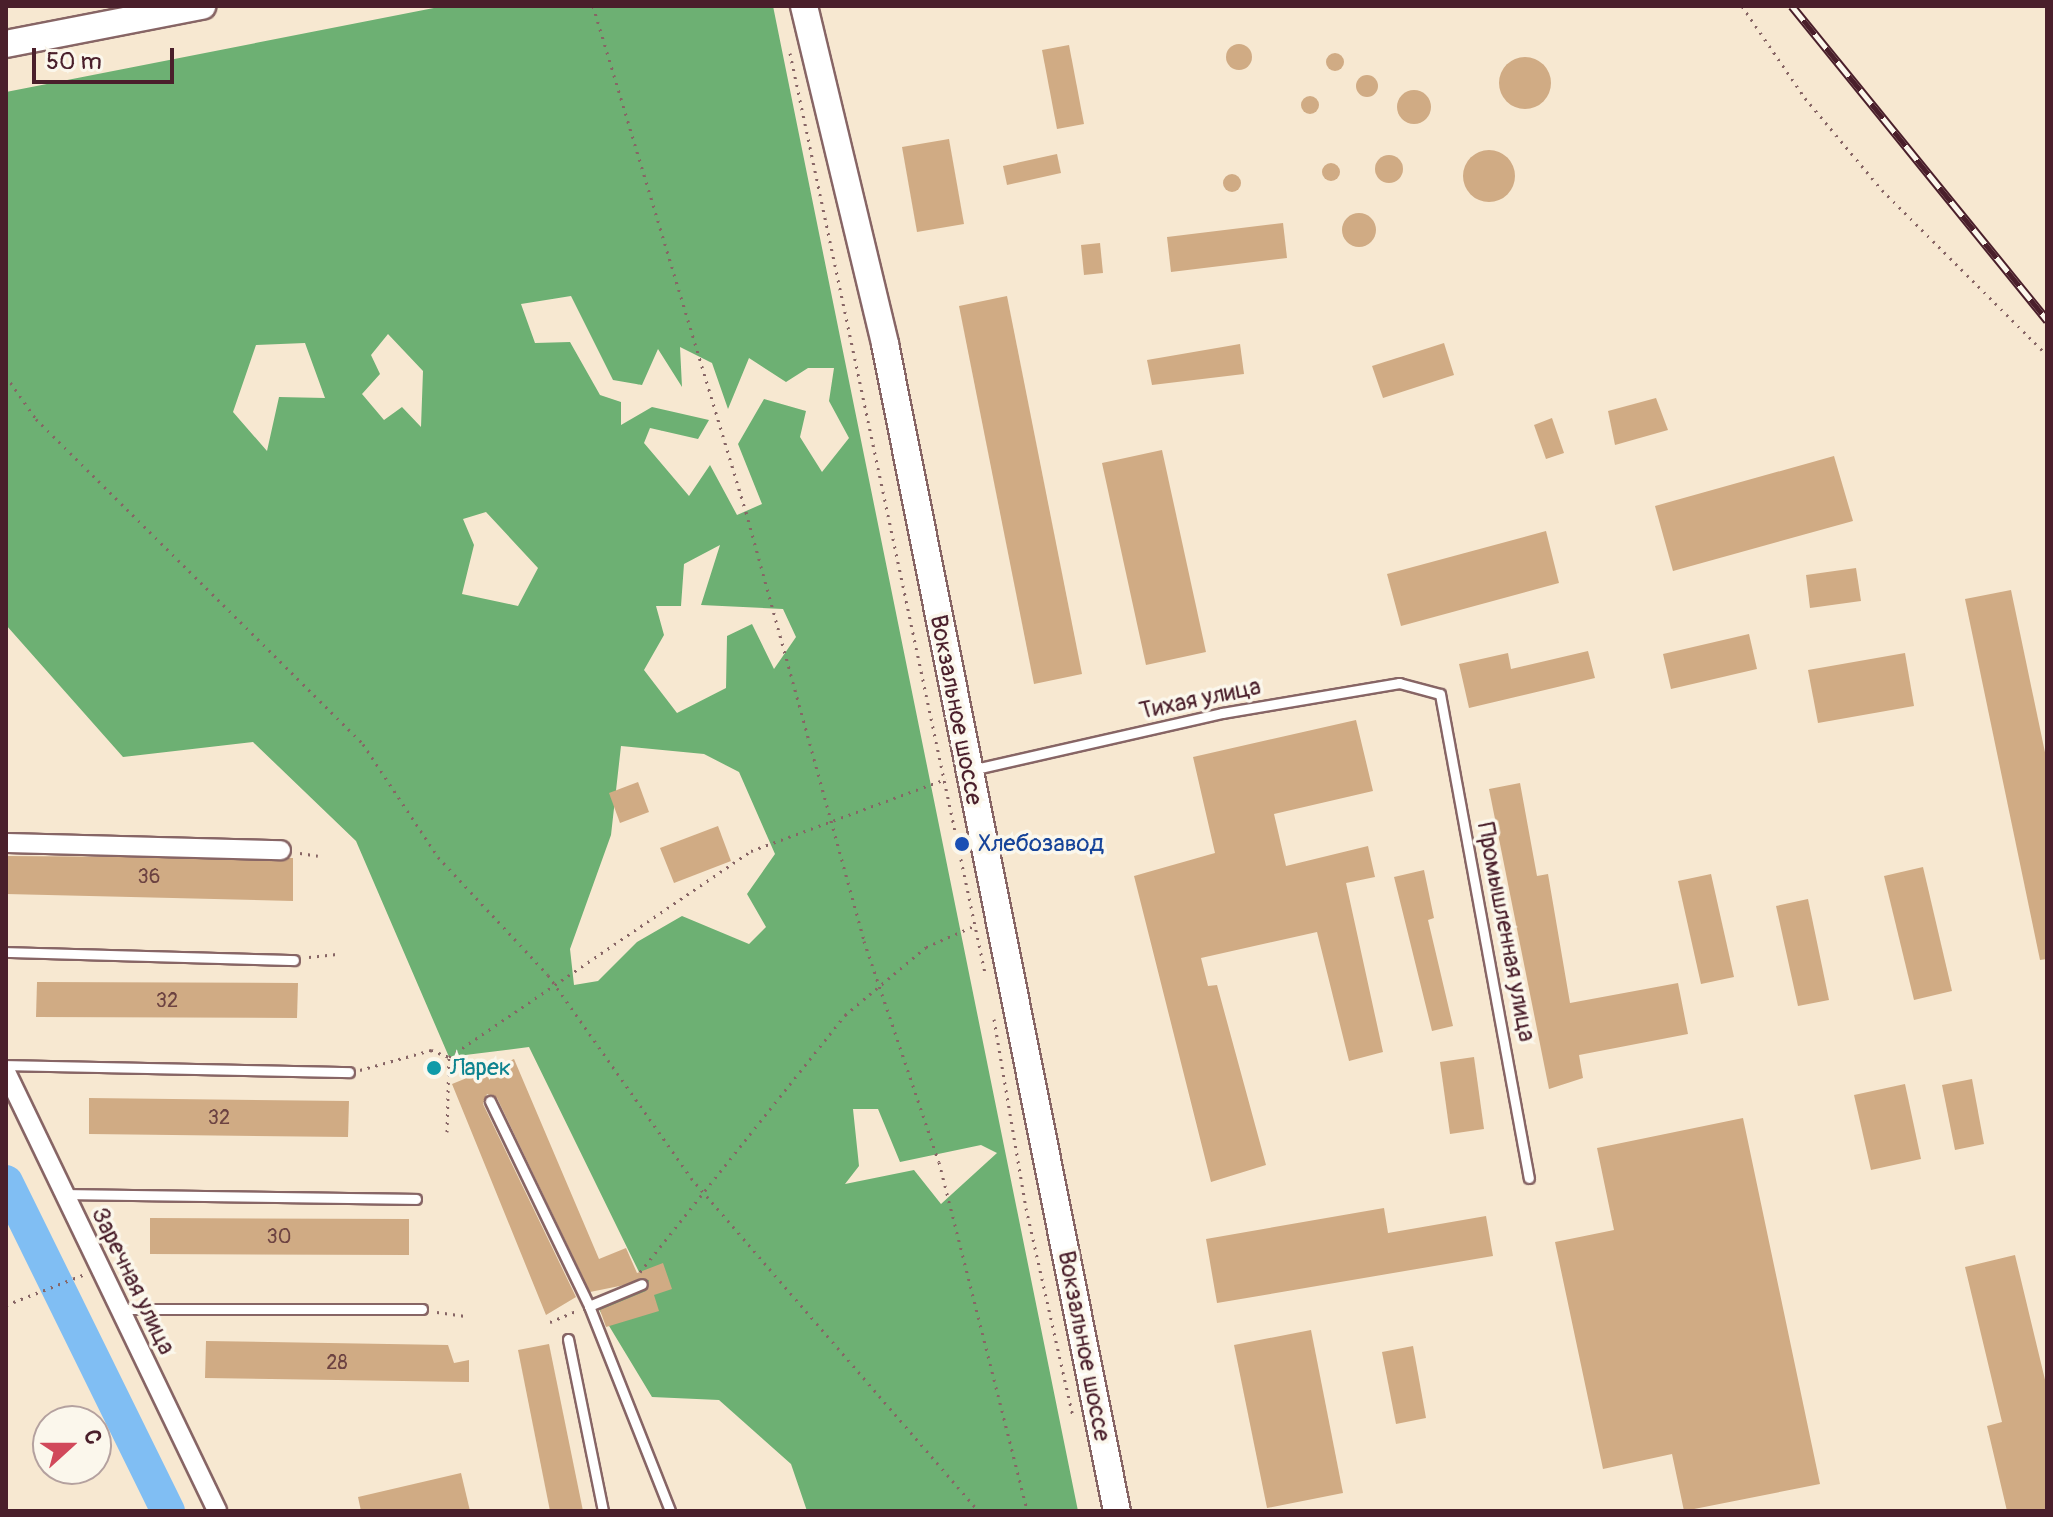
<!DOCTYPE html>
<html>
<head>
<meta charset="utf-8">
<style>
	body { margin:0 }
	#map { position:relative; width:2053px; height:1517px; overflow:hidden; background:#f7e8d1; font-family:Pangolin,sans-serif }
	div>[style] { position:absolute }
	.forest>* { inset:0; background:#6db073 }
	.river>* { height:34px; margin:-17px; padding:0 17px; transform-origin:17px; border-radius:17px; background:#80bef3 }
	.building>* { inset:0; background:#d0ab84 }
	.round { border-radius:50% }
	.path>* { height:3px; margin-top:-1.5px; transform-origin:0; background:repeating-linear-gradient(90deg,#876565 0 2px,transparent 0 8px) }
	.roads { filter:drop-shadow(2px 0 #876565) drop-shadow(-2px 0 #876565) drop-shadow(0 2px #876565) drop-shadow(0 -2px #876565) }
	.lane>* { height:9px; margin:-4.5px; padding:0 4.5px; transform-origin:4.5px; border-radius:4.5px; background:#fff }
	.street>* { height:18px; margin:-9px; padding:0 9px; transform-origin:9px; border-radius:9px; background:#fff }
	.secondary>* { height:26px; margin:-13px; padding:0 13px; transform-origin:13px; border-radius:13px; background:#fff }
	.rail>* { height:9px; margin-top:-4.5px; transform-origin:0; background:repeating-linear-gradient(90deg,#fbf7ec 0 18px,#4a1f2b 0 36px); box-sizing:border-box; border-block:2px solid #4a1f2b }
	.dots>* { width:22px; height:22px; translate:-50% -50%; box-sizing:border-box; border:4px solid #fbf7ec; border-radius:50% }
	span { translate:-50% -50%; white-space:nowrap; text-align:center; line-height:1.15; -webkit-text-stroke:7px #fbf7ec; paint-order:stroke }
	.number-label { font-size:20px; color:#6c4241 }
	.number-label span { -webkit-text-stroke-width:0 }
	.street-label { font-size:24px; color:#4a1f2b }
	.transit-label { font-size:24px; color:#164399 }
	.left { translate:0 -50%; text-align:left }
	.culture-label { font-size:24px; color:#0d838f }
	.frame { position:absolute; inset:0; border:8px solid #4a1f2b; pointer-events:none }
	.north { position:absolute; left:32px; top:1405px; width:80px; height:80px; box-sizing:border-box; background:#fbf7ec; border:2px solid #b4a19f; border-radius:50%; rotate:69deg; font-size:22px; font-weight:700; line-height:32px; text-align:center; color:#4a1f2b }
	.north::after { content:''; display:block; margin:auto; width:28px; height:36px; background:#d1495b; clip-path:polygon(50% 0,100% 100%,50% 72%,0 100%) }
	.scale { position:absolute; left:32px; top:48px; width:142px; height:36px; box-sizing:border-box; border:4px solid #4a1f2b; border-top:0; padding-left:10px; font-size:24px; line-height:28px; white-space:nowrap; color:#4a1f2b; -webkit-text-stroke:6px #fbf7ec; paint-order:stroke }
</style>
</head>
<body>
<div id="map">
	<div class="forest">
		<i style="clip-path:polygon(evenodd,444px 6px,773px 6px,1078px 1511px,807px 1511px,791px 1464px,719px 1400px,652px 1397px,597px 1306px,640px 1274px,529px 1047px,449px 1057px,356px 841px,253px 742px,123px 757px,6px 625px,6px 92px,444px 6px,571px 296px,613px 380px,642px 385px,658px 349px,682px 387px,680px 347px,712px 363px,728px 409px,749px 358px,786px 382px,808px 368px,834px 368px,829px 401px,849px 438px,822px 472px,800px 437px,806px 411px,764px 399px,738px 444px,762px 504px,737px 515px,710px 465px,689px 496px,644px 443px,650px 428px,698px 439px,709px 420px,652px 407px,621px 425px,621px 402px,600px 395px,570px 342px,535px 343px,521px 304px,571px 296px,444px 6px,388px 334px,423px 371px,421px 427px,402px 407px,384px 420px,362px 394px,380px 374px,371px 355px,388px 334px,444px 6px,305px 343px,325px 398px,279px 397px,267px 451px,233px 412px,256px 345px,305px 343px,444px 6px,486px 512px,538px 568px,518px 606px,462px 594px,474px 545px,463px 519px,486px 512px,444px 6px,720px 545px,701px 605px,783px 609px,796px 637px,774px 669px,752px 624px,727px 636px,726px 688px,677px 713px,644px 670px,664px 635px,656px 606px,681px 606px,684px 564px,720px 545px,444px 6px,621px 746px,704px 754px,739px 772px,775px 854px,747px 894px,766px 927px,749px 944px,682px 916px,637px 942px,598px 981px,574px 985px,570px 949px,611px 835px,621px 746px,444px 6px,853px 1109px,878px 1109px,900px 1162px,981px 1145px,997px 1153px,941px 1204px,914px 1170px,845px 1184px,859px 1166px,853px 1109px)"></i>
	</div>
	<div class="river">
		<i style="left:6px;top:1182px;width:367px;rotate:63.8deg"></i>
	</div>
	<div class="building">
		<i class="round" style="left:1226px;top:44px;width:26px;height:26px"></i>
		<i style="clip-path:polygon(1069px 45px,1084px 124px,1057px 129px,1042px 50px)"></i>
		<i class="round" style="left:1326px;top:53px;width:18px;height:18px"></i>
		<i class="round" style="left:1499px;top:57px;width:52px;height:52px"></i>
		<i class="round" style="left:1356px;top:75px;width:22px;height:22px"></i>
		<i class="round" style="left:1397px;top:90px;width:34px;height:34px"></i>
		<i class="round" style="left:1301px;top:96px;width:18px;height:18px"></i>
		<i style="clip-path:polygon(949px 139px,964px 224px,917px 232px,902px 147px)"></i>
		<i class="round" style="left:1463px;top:150px;width:52px;height:52px"></i>
		<i style="clip-path:polygon(1057px 154px,1061px 173px,1007px 185px,1003px 166px)"></i>
		<i class="round" style="left:1375px;top:155px;width:28px;height:28px"></i>
		<i class="round" style="left:1322px;top:163px;width:18px;height:18px"></i>
		<i class="round" style="left:1223px;top:174px;width:18px;height:18px"></i>
		<i class="round" style="left:1342px;top:213px;width:34px;height:34px"></i>
		<i style="clip-path:polygon(1283px 223px,1287px 258px,1171px 272px,1167px 237px)"></i>
		<i style="clip-path:polygon(1100px 243px,1103px 273px,1084px 275px,1081px 245px)"></i>
		<i style="clip-path:polygon(1007px 296px,1082px 674px,1034px 684px,959px 306px)"></i>
		<i style="clip-path:polygon(1444px 343px,1454px 375px,1383px 398px,1372px 366px)"></i>
		<i style="clip-path:polygon(1240px 344px,1244px 374px,1152px 385px,1147px 360px)"></i>
		<i style="clip-path:polygon(1656px 398px,1668px 430px,1615px 445px,1608px 411px)"></i>
		<i style="clip-path:polygon(1552px 418px,1564px 453px,1546px 459px,1534px 425px)"></i>
		<i style="clip-path:polygon(1162px 450px,1206px 652px,1146px 665px,1102px 463px)"></i>
		<i style="clip-path:polygon(1834px 456px,1853px 521px,1673px 571px,1655px 506px)"></i>
		<i style="clip-path:polygon(1546px 531px,1559px 583px,1401px 626px,1387px 574px)"></i>
		<i style="clip-path:polygon(1856px 568px,1861px 601px,1810px 608px,1806px 575px)"></i>
		<i style="clip-path:polygon(2011px 590px,2047px 762px,2047px 959px,2040px 960px,1965px 599px)"></i>
		<i style="clip-path:polygon(1749px 634px,1757px 669px,1671px 689px,1663px 654px)"></i>
		<i style="clip-path:polygon(1588px 651px,1595px 678px,1469px 708px,1459px 664px,1508px 653px,1511px 669px)"></i>
		<i style="clip-path:polygon(1905px 653px,1914px 706px,1818px 723px,1808px 670px)"></i>
		<i style="clip-path:polygon(1356px 720px,1373px 791px,1274px 814px,1286px 866px,1368px 846px,1375px 877px,1346px 883px,1383px 1052px,1349px 1061px,1317px 932px,1201px 958px,1208px 986px,1217px 985px,1266px 1165px,1211px 1182px,1134px 876px,1215px 853px,1193px 757px)"></i>
		<i style="clip-path:polygon(638px 782px,649px 812px,620px 823px,609px 793px)"></i>
		<i style="clip-path:polygon(1520px 783px,1537px 876px,1548px 874px,1570px 1003px,1678px 983px,1688px 1034px,1579px 1055px,1583px 1078px,1549px 1089px,1489px 789px)"></i>
		<i style="clip-path:polygon(718px 826px,731px 861px,674px 883px,660px 848px)"></i>
		<i style="clip-path:polygon(6px 856px,293px 858px,293px 901px,6px 894px)"></i>
		<i style="clip-path:polygon(1923px 867px,1952px 991px,1914px 1000px,1884px 876px)"></i>
		<i style="clip-path:polygon(1424px 870px,1434px 918px,1428px 920px,1453px 1026px,1432px 1031px,1394px 877px)"></i>
		<i style="clip-path:polygon(1711px 874px,1734px 977px,1701px 984px,1678px 881px)"></i>
		<i style="clip-path:polygon(1808px 899px,1829px 1000px,1798px 1006px,1776px 906px)"></i>
		<i style="clip-path:polygon(37px 982px,298px 983px,297px 1018px,36px 1017px)"></i>
		<i style="clip-path:polygon(1474px 1057px,1484px 1129px,1450px 1134px,1440px 1062px)"></i>
		<i style="clip-path:polygon(514px 1059px,599px 1259px,626px 1248px,637px 1273px,663px 1263px,672px 1289px,654px 1295px,659px 1311px,606px 1327px,600px 1310px,646px 1291px,649px 1280px,590px 1292px,497px 1098px,487px 1094px,483px 1104px,576px 1297px,546px 1315px,452px 1084px)"></i>
		<i style="clip-path:polygon(1972px 1079px,1984px 1144px,1955px 1150px,1942px 1085px)"></i>
		<i style="clip-path:polygon(1905px 1084px,1921px 1159px,1871px 1170px,1854px 1095px)"></i>
		<i style="clip-path:polygon(89px 1098px,349px 1101px,348px 1137px,89px 1134px)"></i>
		<i style="clip-path:polygon(1743px 1118px,1820px 1484px,1684px 1511px,1672px 1454px,1603px 1469px,1555px 1242px,1614px 1230px,1597px 1148px)"></i>
		<i style="clip-path:polygon(1384px 1208px,1388px 1233px,1486px 1216px,1493px 1256px,1217px 1303px,1206px 1239px)"></i>
		<i style="clip-path:polygon(150px 1218px,409px 1219px,409px 1255px,150px 1254px)"></i>
		<i style="clip-path:polygon(2015px 1255px,2047px 1388px,2047px 1511px,2007px 1511px,1987px 1426px,2002px 1422px,1965px 1267px)"></i>
		<i style="clip-path:polygon(1311px 1330px,1343px 1493px,1267px 1508px,1234px 1345px)"></i>
		<i style="clip-path:polygon(206px 1341px,448px 1345px,454px 1363px,469px 1360px,469px 1382px,205px 1378px)"></i>
		<i style="clip-path:polygon(549px 1344px,583px 1511px,550px 1511px,518px 1350px)"></i>
		<i style="clip-path:polygon(1413px 1346px,1426px 1418px,1396px 1424px,1382px 1352px)"></i>
		<i style="clip-path:polygon(461px 1473px,470px 1511px,361px 1511px,358px 1497px)"></i>
	</div>
	<div class="path">
		<i style="left:593px;top:6px;width:529px;rotate:73.18deg"></i>
		<i style="left:746px;top:512px;width:445px;rotate:74.6deg"></i>
		<i style="left:864px;top:941px;width:233px;rotate:71.3deg"></i>
		<i style="left:939px;top:1162px;width:360px;rotate:75.8deg"></i>
		<i style="left:1742px;top:6px;width:112px;rotate:55.6deg"></i>
		<i style="left:1805px;top:98px;width:120px;rotate:50.1deg"></i>
		<i style="left:1882px;top:190px;width:233px;rotate:45deg"></i>
		<i style="left:790px;top:53px;width:940px;rotate:78.03deg"></i>
		<i style="left:6px;top:376px;width:52px;rotate:55.1deg"></i>
		<i style="left:36px;top:419px;width:461px;rotate:44.8deg"></i>
		<i style="left:363px;top:744px;width:136px;rotate:56.4deg"></i>
		<i style="left:438px;top:857px;width:161px;rotate:47deg"></i>
		<i style="left:548px;top:975px;width:248px;rotate:54.8deg"></i>
		<i style="left:691px;top:1178px;width:440px;rotate:49.2deg"></i>
		<i style="left:300px;top:853px;width:18px;rotate:9deg"></i>
		<i style="left:309px;top:957px;width:28px;rotate:-6deg"></i>
		<i style="left:994px;top:1019px;width:192px;rotate:80.4deg"></i>
		<i style="left:1026px;top:1208px;width:213px;rotate:77.3deg"></i>
		<i style="left:360px;top:1070px;width:74px;rotate:-15.7deg"></i>
		<i style="left:431px;top:1050px;width:19px;rotate:21deg"></i>
		<i style="left:447px;top:1132px;width:75px;rotate:-88.5deg"></i>
		<i style="left:449px;top:1057px;width:366px;rotate:-34.3deg"></i>
		<i style="left:751px;top:851px;width:208px;rotate:-20.3deg"></i>
		<i style="left:640px;top:1272px;width:329px;rotate:-51.4deg"></i>
		<i style="left:845px;top:1015px;width:106px;rotate:-40deg"></i>
		<i style="left:926px;top:947px;width:52px;rotate:-23.6deg"></i>
		<i style="left:6px;top:1305px;width:85px;rotate:-21.4deg"></i>
		<i style="left:437px;top:1312px;width:27px;rotate:8deg"></i>
		<i style="left:550px;top:1322px;width:28px;rotate:-23deg"></i>
	</div>
	<div class="roads">
		<div class="lane">
			<i style="left:971px;top:770px;width:257px;rotate:-12.8deg"></i>
			<i style="left:1222px;top:713px;width:180px;rotate:-9.6deg"></i>
			<i style="left:1399px;top:683px;width:42px;rotate:15deg"></i>
			<i style="left:1440px;top:694px;width:492px;rotate:79.6deg"></i>
			<i style="left:6px;top:952px;width:288px;rotate:1.6deg"></i>
			<i style="left:6px;top:1065px;width:343px;rotate:1.2deg"></i>
			<i style="left:490px;top:1101px;width:228px;rotate:64.2deg"></i>
			<i style="left:589px;top:1306px;width:220px;rotate:68.4deg"></i>
			<i style="left:65px;top:1194px;width:351px;rotate:0.8deg"></i>
			<i style="left:589px;top:1306px;width:57px;rotate:-22.5deg"></i>
			<i style="left:121px;top:1309px;width:301px"></i>
			<i style="left:568px;top:1339px;width:176px;rotate:78.5deg"></i>
		</div>
		<div class="street">
			<i style="left:6px;top:843px;width:275px;rotate:1.5deg"></i>
			<i style="left:6px;top:1072px;width:487px;rotate:64.3deg"></i>
		</div>
		<div class="secondary">
			<i style="left:804px;top:6px;width:348px;rotate:76.5deg"></i>
			<i style="left:885px;top:344px;width:1190px;rotate:78.76deg"></i>
			<i style="left:6px;top:44px;width:200px;rotate:-11deg"></i>
		</div>
	</div>
	<div class="rail">
		<i style="left:1792px;top:6px;width:405px;rotate:50.9deg"></i>
	</div>
	<div class="dots">
		<i style="left:962px;top:844px;background:#1a4fb4"></i>
		<i style="left:434px;top:1068px;background:#0f9aa8"></i>
	</div>
	<div class="number-label">
		<span style="left:149px;top:876px">36</span>
		<span style="left:167px;top:1000px">32</span>
		<span style="left:219px;top:1117px">32</span>
		<span style="left:279px;top:1236px">30</span>
		<span style="left:337px;top:1362px">28</span>
	</div>
	<div class="street-label">
		<span style="left:1200px;top:699px;rotate:-12deg">Тихая улица</span>
		<span style="left:956px;top:710px;rotate:79deg">Вокзальное шоссе</span>
		<span style="left:1506px;top:932px;rotate:79deg">Промышленная улица</span>
		<span style="left:133px;top:1281px;rotate:64deg">Заречная улица</span>
		<span style="left:1084px;top:1346px;rotate:79deg">Вокзальное шоссе</span>
	</div>
	<div class="transit-label">
		<span class="left" style="left:978px;top:844px">Хлебозавод</span>
	</div>
	<div class="culture-label">
		<span class="left" style="left:450px;top:1068px">Ларек</span>
	</div>
	<div class="frame"></div>
	<div class="north">С</div>
	<div class="scale">50 m</div>
</div>
</body>
</html>
